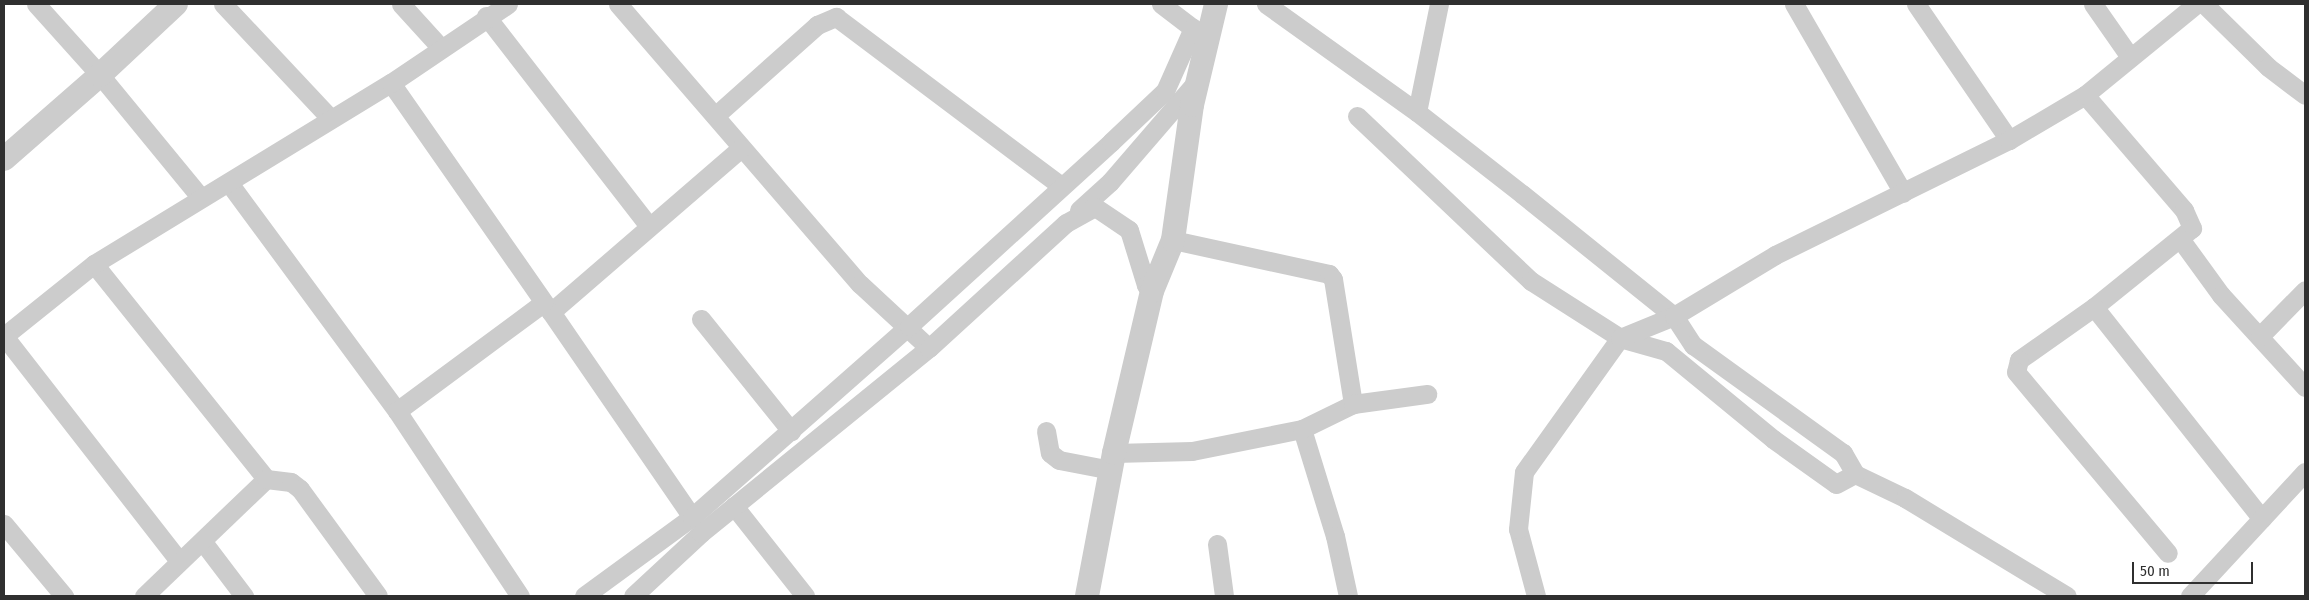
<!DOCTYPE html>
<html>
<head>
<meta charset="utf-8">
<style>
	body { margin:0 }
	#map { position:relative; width:2309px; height:600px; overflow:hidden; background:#fff; font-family:"Fira Sans Condensed",sans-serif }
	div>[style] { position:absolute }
	.minor>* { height:19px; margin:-9.5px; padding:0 9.5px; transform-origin:9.5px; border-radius:9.5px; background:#ccc }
	.tertiary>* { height:24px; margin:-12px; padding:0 12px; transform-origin:12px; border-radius:12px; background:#ccc }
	span { translate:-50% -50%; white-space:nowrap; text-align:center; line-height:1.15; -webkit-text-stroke:5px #fff; paint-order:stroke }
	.frame { position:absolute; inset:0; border:5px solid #2f2f2f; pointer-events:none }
	.scale { position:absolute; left:2132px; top:562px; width:121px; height:22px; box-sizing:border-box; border:2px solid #2f2f2f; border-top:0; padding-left:6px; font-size:15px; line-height:18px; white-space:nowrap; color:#2f2f2f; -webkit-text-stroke:4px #fff; paint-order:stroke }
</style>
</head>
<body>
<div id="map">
	<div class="minor">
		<i style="left:36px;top:4px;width:96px;rotate:48deg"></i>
		<i style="left:100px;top:75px;width:159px;rotate:50.6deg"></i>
		<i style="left:223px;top:4px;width:156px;rotate:46.8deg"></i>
		<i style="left:401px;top:4px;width:58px;rotate:47.8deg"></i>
		<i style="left:618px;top:4px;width:370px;rotate:49.2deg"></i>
		<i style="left:860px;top:284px;width:94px;rotate:42.8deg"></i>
		<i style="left:1161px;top:4px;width:53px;rotate:37.3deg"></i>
		<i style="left:1266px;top:4px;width:186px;rotate:35.6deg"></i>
		<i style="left:1417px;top:112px;width:133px;rotate:38deg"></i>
		<i style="left:1522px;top:194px;width:195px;rotate:38.8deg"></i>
		<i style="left:1674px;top:316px;width:35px;rotate:57deg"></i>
		<i style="left:1693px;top:345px;width:185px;rotate:35.8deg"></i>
		<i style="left:1843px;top:453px;width:24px;rotate:60deg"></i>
		<i style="left:1855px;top:474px;width:55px;rotate:25.6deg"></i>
		<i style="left:1905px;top:498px;width:189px;rotate:31.2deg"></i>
		<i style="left:1794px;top:4px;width:218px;rotate:60deg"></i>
		<i style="left:1916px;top:4px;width:165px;rotate:55.6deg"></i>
		<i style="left:2093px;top:4px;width:65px;rotate:55.1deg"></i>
		<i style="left:2204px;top:4px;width:90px;rotate:44.5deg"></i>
		<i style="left:2268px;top:67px;width:46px;rotate:37.1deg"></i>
		<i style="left:486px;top:16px;width:264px;rotate:52.2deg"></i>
		<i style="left:391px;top:83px;width:279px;rotate:55.1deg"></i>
		<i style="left:551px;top:312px;width:251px;rotate:-40.8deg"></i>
		<i style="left:2085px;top:95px;width:152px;rotate:49.3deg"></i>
		<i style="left:2184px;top:210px;width:20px;rotate:66deg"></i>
		<i style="left:2192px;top:228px;width:126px;rotate:141.1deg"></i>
		<i style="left:2094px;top:307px;width:92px;rotate:144.8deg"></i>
		<i style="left:2019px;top:360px;width:12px;rotate:104deg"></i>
		<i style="left:2016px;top:372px;width:236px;rotate:50deg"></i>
		<i style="left:1417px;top:112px;width:110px;rotate:-78.5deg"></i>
		<i style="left:715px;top:116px;width:137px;rotate:-41.7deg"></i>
		<i style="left:817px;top:25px;width:21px;rotate:-23deg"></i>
		<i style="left:836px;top:17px;width:281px;rotate:36.9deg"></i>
		<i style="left:1357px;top:116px;width:240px;rotate:43.5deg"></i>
		<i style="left:1531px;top:281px;width:106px;rotate:32.6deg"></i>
		<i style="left:1620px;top:338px;width:48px;rotate:15.8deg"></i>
		<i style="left:1666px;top:351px;width:139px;rotate:39.4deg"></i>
		<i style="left:1773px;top:439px;width:77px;rotate:35.5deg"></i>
		<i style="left:1836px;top:484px;width:21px;rotate:-28deg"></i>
		<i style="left:229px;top:183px;width:283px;rotate:53.6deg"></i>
		<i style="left:397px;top:411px;width:222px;rotate:56.4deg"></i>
		<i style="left:1079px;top:210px;width:42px;rotate:-42.1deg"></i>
		<i style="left:1110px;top:182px;width:135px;rotate:-49.2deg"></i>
		<i style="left:1173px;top:240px;width:160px;rotate:12.3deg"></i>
		<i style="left:1329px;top:274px;width:6px;rotate:51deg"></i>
		<i style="left:1333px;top:279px;width:127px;rotate:80.9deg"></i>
		<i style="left:2181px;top:240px;width:68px;rotate:54deg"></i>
		<i style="left:2221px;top:295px;width:125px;rotate:47.6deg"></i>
		<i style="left:94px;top:264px;width:275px;rotate:51.3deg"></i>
		<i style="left:2094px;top:307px;width:270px;rotate:51.6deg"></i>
		<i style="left:551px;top:312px;width:249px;rotate:55.5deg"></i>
		<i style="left:701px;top:319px;width:144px;rotate:51.2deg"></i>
		<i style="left:4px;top:336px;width:115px;rotate:-38.7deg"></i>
		<i style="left:94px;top:264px;width:348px;rotate:-31.4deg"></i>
		<i style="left:391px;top:83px;width:141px;rotate:-34deg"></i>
		<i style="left:4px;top:336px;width:285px;rotate:52.1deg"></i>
		<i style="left:2260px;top:336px;width:64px;rotate:-45.6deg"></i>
		<i style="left:397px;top:411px;width:182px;rotate:-36.5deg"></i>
		<i style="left:1302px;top:429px;width:112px;rotate:72.9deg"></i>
		<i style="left:1335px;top:536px;width:61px;rotate:77.8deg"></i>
		<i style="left:1046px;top:431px;width:22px;rotate:80deg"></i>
		<i style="left:1050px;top:453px;width:11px;rotate:38deg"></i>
		<i style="left:1059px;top:460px;width:53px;rotate:10.9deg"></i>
		<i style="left:1114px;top:453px;width:78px;rotate:-1.5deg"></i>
		<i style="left:1192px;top:451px;width:112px;rotate:-11.3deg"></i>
		<i style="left:1302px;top:429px;width:57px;rotate:-26.1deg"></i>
		<i style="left:1353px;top:404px;width:75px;rotate:-7.7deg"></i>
		<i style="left:734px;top:506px;width:115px;rotate:51.7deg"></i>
		<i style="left:4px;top:524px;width:94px;rotate:50.2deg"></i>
		<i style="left:203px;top:542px;width:68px;rotate:52.8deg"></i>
		<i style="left:1217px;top:544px;width:52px;rotate:82.3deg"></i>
		<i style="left:144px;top:596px;width:169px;rotate:-43.8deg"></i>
		<i style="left:266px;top:479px;width:25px;rotate:7deg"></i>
		<i style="left:291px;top:482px;width:11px;rotate:38deg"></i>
		<i style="left:300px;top:489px;width:132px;rotate:53.9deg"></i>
		<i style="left:584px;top:596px;width:134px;rotate:-36.2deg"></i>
		<i style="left:692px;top:517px;width:289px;rotate:-41.4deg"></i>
		<i style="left:909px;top:326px;width:273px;rotate:-42.3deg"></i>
		<i style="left:1111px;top:142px;width:74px;rotate:-43.4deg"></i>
		<i style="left:1165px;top:91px;width:69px;rotate:-66deg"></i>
		<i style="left:633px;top:596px;width:93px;rotate:-42.8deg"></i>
		<i style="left:701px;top:533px;width:294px;rotate:-39.1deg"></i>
		<i style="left:929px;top:348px;width:185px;rotate:-42.4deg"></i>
		<i style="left:1066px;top:223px;width:33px;rotate:-29deg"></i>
		<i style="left:1095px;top:207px;width:41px;rotate:34.1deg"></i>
		<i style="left:1129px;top:230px;width:58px;rotate:72.8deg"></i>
		<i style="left:1146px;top:285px;width:8px;rotate:45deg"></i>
		<i style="left:1536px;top:596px;width:69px;rotate:-105deg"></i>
		<i style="left:1518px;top:529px;width:57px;rotate:-84deg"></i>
		<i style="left:1524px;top:472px;width:165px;rotate:-54.4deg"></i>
		<i style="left:1620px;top:338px;width:58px;rotate:-22.2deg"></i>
		<i style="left:1674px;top:316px;width:118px;rotate:-31.1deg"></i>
		<i style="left:1775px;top:255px;width:261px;rotate:-26.2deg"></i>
		<i style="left:2009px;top:140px;width:88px;rotate:-30.6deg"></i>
		<i style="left:2085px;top:95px;width:144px;rotate:-39.3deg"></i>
		<i style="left:2190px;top:596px;width:169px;rotate:-47.2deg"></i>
	</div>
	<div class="tertiary">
		<i style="left:4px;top:159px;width:128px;rotate:-41.2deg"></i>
		<i style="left:100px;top:75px;width:104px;rotate:-43.1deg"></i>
		<i style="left:1087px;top:596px;width:146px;rotate:-79.3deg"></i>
		<i style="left:1114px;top:453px;width:166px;rotate:-76.8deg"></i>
		<i style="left:1152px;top:291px;width:55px;rotate:-67.6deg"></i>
		<i style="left:1173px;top:240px;width:136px;rotate:-82deg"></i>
		<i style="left:1192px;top:105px;width:104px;rotate:-76.6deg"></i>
	</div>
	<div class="frame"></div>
	<div class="scale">50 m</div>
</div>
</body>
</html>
